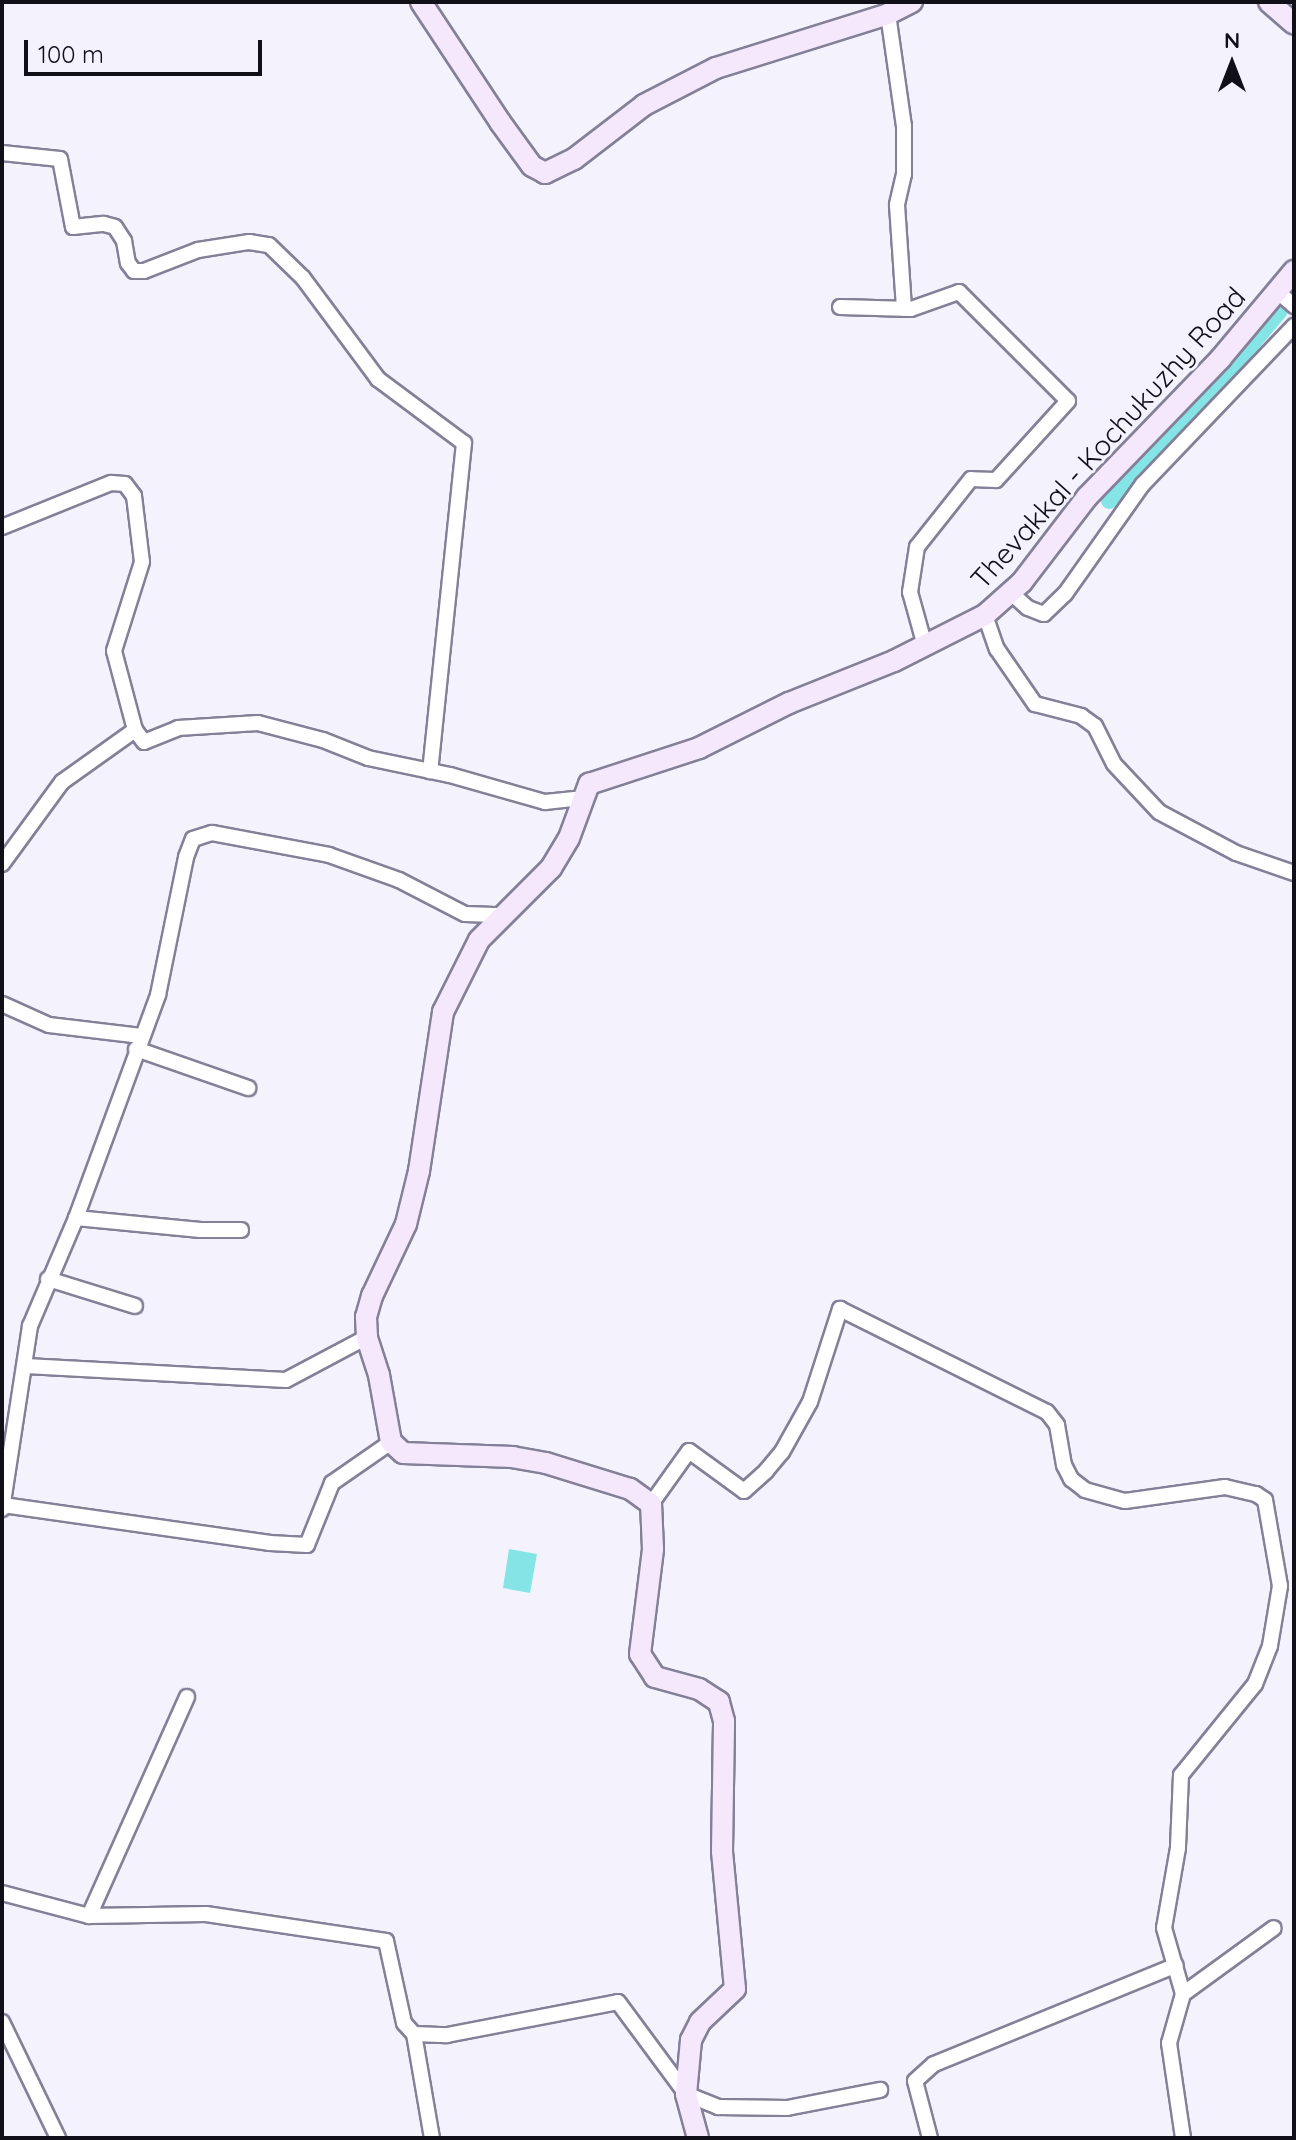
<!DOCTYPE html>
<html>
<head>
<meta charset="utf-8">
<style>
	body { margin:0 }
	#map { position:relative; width:1296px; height:2140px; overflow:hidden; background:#f4f2fd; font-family:Quicksand,sans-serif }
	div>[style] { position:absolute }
	.water>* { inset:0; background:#85e5e6 }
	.canal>* { height:16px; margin:-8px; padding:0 8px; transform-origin:8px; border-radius:8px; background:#85e5e6 }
	.roads { filter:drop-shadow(2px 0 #838097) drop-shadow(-2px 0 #838097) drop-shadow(0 2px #838097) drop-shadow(0 -2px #838097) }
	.street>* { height:14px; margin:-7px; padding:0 7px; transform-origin:7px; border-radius:7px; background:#fff }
	.secondary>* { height:20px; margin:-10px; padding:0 10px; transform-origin:10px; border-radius:10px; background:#f5e8fc }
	span { translate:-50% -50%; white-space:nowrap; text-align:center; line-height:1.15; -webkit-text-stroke:6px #f4f2fd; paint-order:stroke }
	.street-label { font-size:28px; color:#110f18 }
	.frame { position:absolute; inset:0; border:4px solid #110f18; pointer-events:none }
	.north { position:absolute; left:1192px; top:24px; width:80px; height:80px; -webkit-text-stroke:6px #f4f2fd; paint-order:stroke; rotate:0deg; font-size:22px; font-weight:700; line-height:32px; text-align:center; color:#110f18 }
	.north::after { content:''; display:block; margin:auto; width:28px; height:36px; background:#110f18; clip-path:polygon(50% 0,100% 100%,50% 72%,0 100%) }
	.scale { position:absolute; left:24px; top:40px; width:238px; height:36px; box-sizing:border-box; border:4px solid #110f18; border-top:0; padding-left:10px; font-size:24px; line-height:28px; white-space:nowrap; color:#110f18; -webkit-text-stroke:6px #f4f2fd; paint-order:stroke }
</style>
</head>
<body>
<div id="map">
	<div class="water">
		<i style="clip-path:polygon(509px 1549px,537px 1554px,530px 1593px,503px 1588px)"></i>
	</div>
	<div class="canal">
		<i style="left:1109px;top:501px;width:83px;rotate:-44.5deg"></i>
		<i style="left:1168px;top:443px;width:172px;rotate:-49.7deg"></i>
	</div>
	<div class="roads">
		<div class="street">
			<i style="left:888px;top:14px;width:113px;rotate:81.9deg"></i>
			<i style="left:904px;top:126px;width:48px;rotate:90deg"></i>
			<i style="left:904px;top:174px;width:32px;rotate:103deg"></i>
			<i style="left:897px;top:205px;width:104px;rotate:86.1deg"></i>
			<i style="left:2px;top:153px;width:58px;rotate:5.9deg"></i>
			<i style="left:60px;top:159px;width:69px;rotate:79.2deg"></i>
			<i style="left:73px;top:227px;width:31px;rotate:-6deg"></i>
			<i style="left:104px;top:224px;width:11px;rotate:15deg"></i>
			<i style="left:115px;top:227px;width:17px;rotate:57deg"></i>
			<i style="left:124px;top:241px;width:22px;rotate:80deg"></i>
			<i style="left:128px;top:263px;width:10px;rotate:53deg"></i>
			<i style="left:134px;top:271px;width:10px"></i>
			<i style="left:144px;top:271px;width:58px;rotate:-21.3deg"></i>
			<i style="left:198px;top:250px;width:52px;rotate:-8.9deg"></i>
			<i style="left:249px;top:242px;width:20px;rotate:9deg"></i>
			<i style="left:269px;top:245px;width:47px;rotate:44.1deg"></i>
			<i style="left:303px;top:278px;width:126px;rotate:53.4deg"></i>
			<i style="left:378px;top:379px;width:107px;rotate:36.7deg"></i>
			<i style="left:464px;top:443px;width:330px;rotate:95.9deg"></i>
			<i style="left:1277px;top:291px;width:23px;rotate:41deg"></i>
			<i style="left:840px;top:307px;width:71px;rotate:1.6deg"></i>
			<i style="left:911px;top:309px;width:51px;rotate:-19.5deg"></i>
			<i style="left:959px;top:292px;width:154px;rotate:45deg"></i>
			<i style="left:1068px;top:401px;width:107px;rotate:132.3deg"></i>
			<i style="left:996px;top:480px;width:25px;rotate:-178deg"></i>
			<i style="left:971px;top:479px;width:87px;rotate:128.5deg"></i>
			<i style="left:917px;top:547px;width:46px;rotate:98.8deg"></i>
			<i style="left:910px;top:592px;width:56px;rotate:74.5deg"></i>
			<i style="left:2px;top:527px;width:118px;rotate:-22deg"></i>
			<i style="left:111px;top:483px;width:14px;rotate:4deg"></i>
			<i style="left:125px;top:484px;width:15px;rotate:53deg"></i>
			<i style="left:134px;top:496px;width:66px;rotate:83.1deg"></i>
			<i style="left:142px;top:562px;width:93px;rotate:107.5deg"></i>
			<i style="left:114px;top:651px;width:82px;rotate:75.1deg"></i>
			<i style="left:135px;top:730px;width:15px;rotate:53deg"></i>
			<i style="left:144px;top:742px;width:37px;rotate:-22deg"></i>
			<i style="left:178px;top:728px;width:80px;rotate:-3.6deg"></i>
			<i style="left:258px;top:723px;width:67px;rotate:14.7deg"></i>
			<i style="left:323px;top:740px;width:48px;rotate:21.8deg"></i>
			<i style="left:368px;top:758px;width:84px;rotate:11.7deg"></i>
			<i style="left:450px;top:775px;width:99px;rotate:15.9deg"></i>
			<i style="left:545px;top:802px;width:37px;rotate:-6deg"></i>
			<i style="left:1010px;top:592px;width:24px;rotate:42deg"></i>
			<i style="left:1028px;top:608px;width:17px;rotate:21deg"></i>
			<i style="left:1044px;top:614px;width:29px;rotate:-44deg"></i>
			<i style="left:1065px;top:594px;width:135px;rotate:-54.7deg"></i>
			<i style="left:1143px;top:484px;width:219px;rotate:-46.3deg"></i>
			<i style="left:985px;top:615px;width:36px;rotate:71deg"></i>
			<i style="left:997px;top:649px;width:67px;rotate:55.4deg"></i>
			<i style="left:1035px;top:704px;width:48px;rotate:14.6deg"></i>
			<i style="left:1081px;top:716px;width:17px;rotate:36deg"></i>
			<i style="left:1095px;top:726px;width:42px;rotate:63.4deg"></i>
			<i style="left:1114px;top:764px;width:66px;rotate:46.8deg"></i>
			<i style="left:1159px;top:812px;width:87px;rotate:28deg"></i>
			<i style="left:1236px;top:853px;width:61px;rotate:19deg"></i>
			<i style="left:2px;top:864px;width:102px;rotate:-53.8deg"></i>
			<i style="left:62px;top:782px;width:90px;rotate:-35.5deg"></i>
			<i style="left:2px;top:1004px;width:51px;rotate:24.1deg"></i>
			<i style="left:49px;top:1025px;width:93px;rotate:6.8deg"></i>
			<i style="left:136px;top:1049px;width:119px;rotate:19.2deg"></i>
			<i style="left:76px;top:1218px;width:125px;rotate:5.5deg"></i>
			<i style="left:200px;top:1230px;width:41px"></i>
			<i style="left:48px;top:1279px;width:91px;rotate:17.2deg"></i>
			<i style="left:26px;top:1366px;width:260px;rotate:3.1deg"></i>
			<i style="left:286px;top:1380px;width:92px;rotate:-28deg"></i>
			<i style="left:651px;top:1504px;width:65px;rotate:-54.4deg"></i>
			<i style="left:689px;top:1451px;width:68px;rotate:36deg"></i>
			<i style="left:744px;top:1491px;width:30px;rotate:-42deg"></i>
			<i style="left:766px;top:1471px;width:25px;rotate:-50deg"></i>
			<i style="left:782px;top:1452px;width:57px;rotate:-60.8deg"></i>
			<i style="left:810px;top:1402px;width:98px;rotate:-72.1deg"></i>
			<i style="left:840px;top:1309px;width:231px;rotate:26.5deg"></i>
			<i style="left:1047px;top:1412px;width:16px;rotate:52deg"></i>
			<i style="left:1057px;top:1425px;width:41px;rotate:80.1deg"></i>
			<i style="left:1064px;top:1465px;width:16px;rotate:63deg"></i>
			<i style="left:1071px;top:1479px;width:18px;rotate:38deg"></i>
			<i style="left:1085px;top:1490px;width:41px;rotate:15.4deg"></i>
			<i style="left:1125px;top:1501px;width:101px;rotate:-8deg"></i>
			<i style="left:1225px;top:1487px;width:32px;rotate:13deg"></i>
			<i style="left:1256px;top:1494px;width:11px;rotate:34deg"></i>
			<i style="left:1265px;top:1500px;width:87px;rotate:80.1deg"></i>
			<i style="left:1280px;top:1586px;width:61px;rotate:99.5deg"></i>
			<i style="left:1270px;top:1646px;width:41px;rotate:111.5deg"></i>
			<i style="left:1255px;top:1684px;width:117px;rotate:129.1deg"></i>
			<i style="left:1181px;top:1775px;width:73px;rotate:92.4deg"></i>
			<i style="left:1178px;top:1848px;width:81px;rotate:99.9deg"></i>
			<i style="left:1164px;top:1928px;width:69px;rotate:73.9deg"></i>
			<i style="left:1183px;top:1994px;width:51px;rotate:105.9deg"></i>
			<i style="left:1169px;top:2043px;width:96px;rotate:81.6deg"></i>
			<i style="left:3px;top:1505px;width:270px;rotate:8.1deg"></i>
			<i style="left:270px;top:1543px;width:37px;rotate:3deg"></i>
			<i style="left:307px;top:1545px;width:67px;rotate:-68deg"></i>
			<i style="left:332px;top:1483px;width:72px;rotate:-34.8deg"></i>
			<i style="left:2px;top:1509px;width:185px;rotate:-81.3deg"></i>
			<i style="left:30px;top:1326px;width:117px;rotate:-66.9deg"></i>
			<i style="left:76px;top:1218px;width:238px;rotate:-69.8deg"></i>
			<i style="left:158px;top:995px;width:141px;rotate:-78.5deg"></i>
			<i style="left:186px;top:857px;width:19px;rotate:-69deg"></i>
			<i style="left:193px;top:839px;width:20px;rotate:-18deg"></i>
			<i style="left:212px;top:833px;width:119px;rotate:10.6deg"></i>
			<i style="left:329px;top:855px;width:74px;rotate:19.7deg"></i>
			<i style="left:399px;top:880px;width:74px;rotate:27.3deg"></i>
			<i style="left:465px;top:914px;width:37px;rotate:2deg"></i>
			<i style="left:2px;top:1893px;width:90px;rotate:14.8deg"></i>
			<i style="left:89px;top:1916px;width:117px;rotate:-1deg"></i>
			<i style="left:206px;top:1914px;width:182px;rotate:8.5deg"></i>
			<i style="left:386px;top:1941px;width:84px;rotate:77.6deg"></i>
			<i style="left:404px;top:2023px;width:15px;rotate:48deg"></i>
			<i style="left:414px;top:2034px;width:33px;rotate:2deg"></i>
			<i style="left:447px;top:2035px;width:174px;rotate:-10.9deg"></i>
			<i style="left:618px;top:2002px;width:114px;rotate:53.5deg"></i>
			<i style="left:686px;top:2094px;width:35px;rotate:22deg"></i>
			<i style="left:718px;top:2107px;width:69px;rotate:0.8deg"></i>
			<i style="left:787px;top:2108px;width:95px;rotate:-11deg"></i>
			<i style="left:89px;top:1916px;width:240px;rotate:-65.9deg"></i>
			<i style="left:1183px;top:1994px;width:112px;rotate:-36deg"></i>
			<i style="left:2px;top:2022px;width:129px;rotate:64.2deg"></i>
			<i style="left:414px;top:2034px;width:106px;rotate:80.2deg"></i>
			<i style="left:930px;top:2138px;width:59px;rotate:-104.7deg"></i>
			<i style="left:915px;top:2081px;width:25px;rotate:-42deg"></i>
			<i style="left:934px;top:2064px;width:261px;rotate:-22.2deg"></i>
		</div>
		<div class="secondary">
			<i style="left:421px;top:2px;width:144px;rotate:56.6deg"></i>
			<i style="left:500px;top:122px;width:54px;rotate:54deg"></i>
			<i style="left:532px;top:166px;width:15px;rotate:28deg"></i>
			<i style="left:545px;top:173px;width:32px;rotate:-26deg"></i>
			<i style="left:574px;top:159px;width:88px;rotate:-37.6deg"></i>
			<i style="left:644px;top:105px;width:81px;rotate:-27.2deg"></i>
			<i style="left:716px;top:68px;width:180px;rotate:-17.4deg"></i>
			<i style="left:888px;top:14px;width:27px;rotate:-27deg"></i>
			<i style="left:1269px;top:2px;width:33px;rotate:41deg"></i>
			<i style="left:698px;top:2138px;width:46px;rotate:-105.3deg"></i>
			<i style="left:686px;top:2094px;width:54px;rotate:-84.7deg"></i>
			<i style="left:691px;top:2040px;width:20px;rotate:-63deg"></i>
			<i style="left:700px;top:2022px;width:48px;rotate:-43.3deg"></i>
			<i style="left:735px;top:1989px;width:139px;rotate:-95.4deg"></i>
			<i style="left:722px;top:1851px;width:130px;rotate:-89.1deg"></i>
			<i style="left:724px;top:1721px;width:20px;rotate:-105deg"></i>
			<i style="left:719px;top:1702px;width:24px;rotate:-147deg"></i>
			<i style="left:699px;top:1689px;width:46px;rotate:-164.7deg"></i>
			<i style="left:655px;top:1677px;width:27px;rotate:-123deg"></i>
			<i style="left:640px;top:1654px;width:106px;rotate:-82.9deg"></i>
			<i style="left:653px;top:1549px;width:45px;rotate:-92.5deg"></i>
			<i style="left:651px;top:1504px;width:26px;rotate:-144deg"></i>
			<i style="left:630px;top:1489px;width:88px;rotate:-162.8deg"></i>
			<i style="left:546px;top:1463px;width:34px;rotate:-170deg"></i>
			<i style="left:513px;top:1457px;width:110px;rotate:-177.9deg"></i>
			<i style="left:403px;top:1453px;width:16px;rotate:-137deg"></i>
			<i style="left:391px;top:1442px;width:68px;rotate:-100.2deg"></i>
			<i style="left:379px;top:1375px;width:40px;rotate:-108deg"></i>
			<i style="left:367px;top:1337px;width:20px;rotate:-93deg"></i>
			<i style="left:366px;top:1317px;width:22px;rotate:-74deg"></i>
			<i style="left:372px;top:1296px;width:80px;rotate:-64.7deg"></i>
			<i style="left:406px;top:1224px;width:55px;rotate:-76.2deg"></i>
			<i style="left:419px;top:1171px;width:161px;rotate:-81.4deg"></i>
			<i style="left:443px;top:1012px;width:80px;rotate:-63.4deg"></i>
			<i style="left:479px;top:940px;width:102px;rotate:-45deg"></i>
			<i style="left:551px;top:868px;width:35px;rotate:-59deg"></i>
			<i style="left:569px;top:838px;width:58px;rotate:-69.7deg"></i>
			<i style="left:589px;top:784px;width:116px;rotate:-18.1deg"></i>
			<i style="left:699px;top:748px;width:101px;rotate:-26.6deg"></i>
			<i style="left:789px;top:703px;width:113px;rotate:-21.8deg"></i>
			<i style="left:894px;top:661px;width:102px;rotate:-26.8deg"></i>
			<i style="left:985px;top:615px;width:50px;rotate:-41.7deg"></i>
			<i style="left:1022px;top:582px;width:107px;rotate:-52.6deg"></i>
			<i style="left:1087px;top:497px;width:193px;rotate:-46deg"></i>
			<i style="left:1221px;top:358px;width:114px;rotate:-50deg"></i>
		</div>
	</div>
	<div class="street-label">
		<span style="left:1108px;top:438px;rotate:-48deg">Thevakkal - Kochukuzhy Road</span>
	</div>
	<div class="frame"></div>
	<div class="north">N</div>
	<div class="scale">100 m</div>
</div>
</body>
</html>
